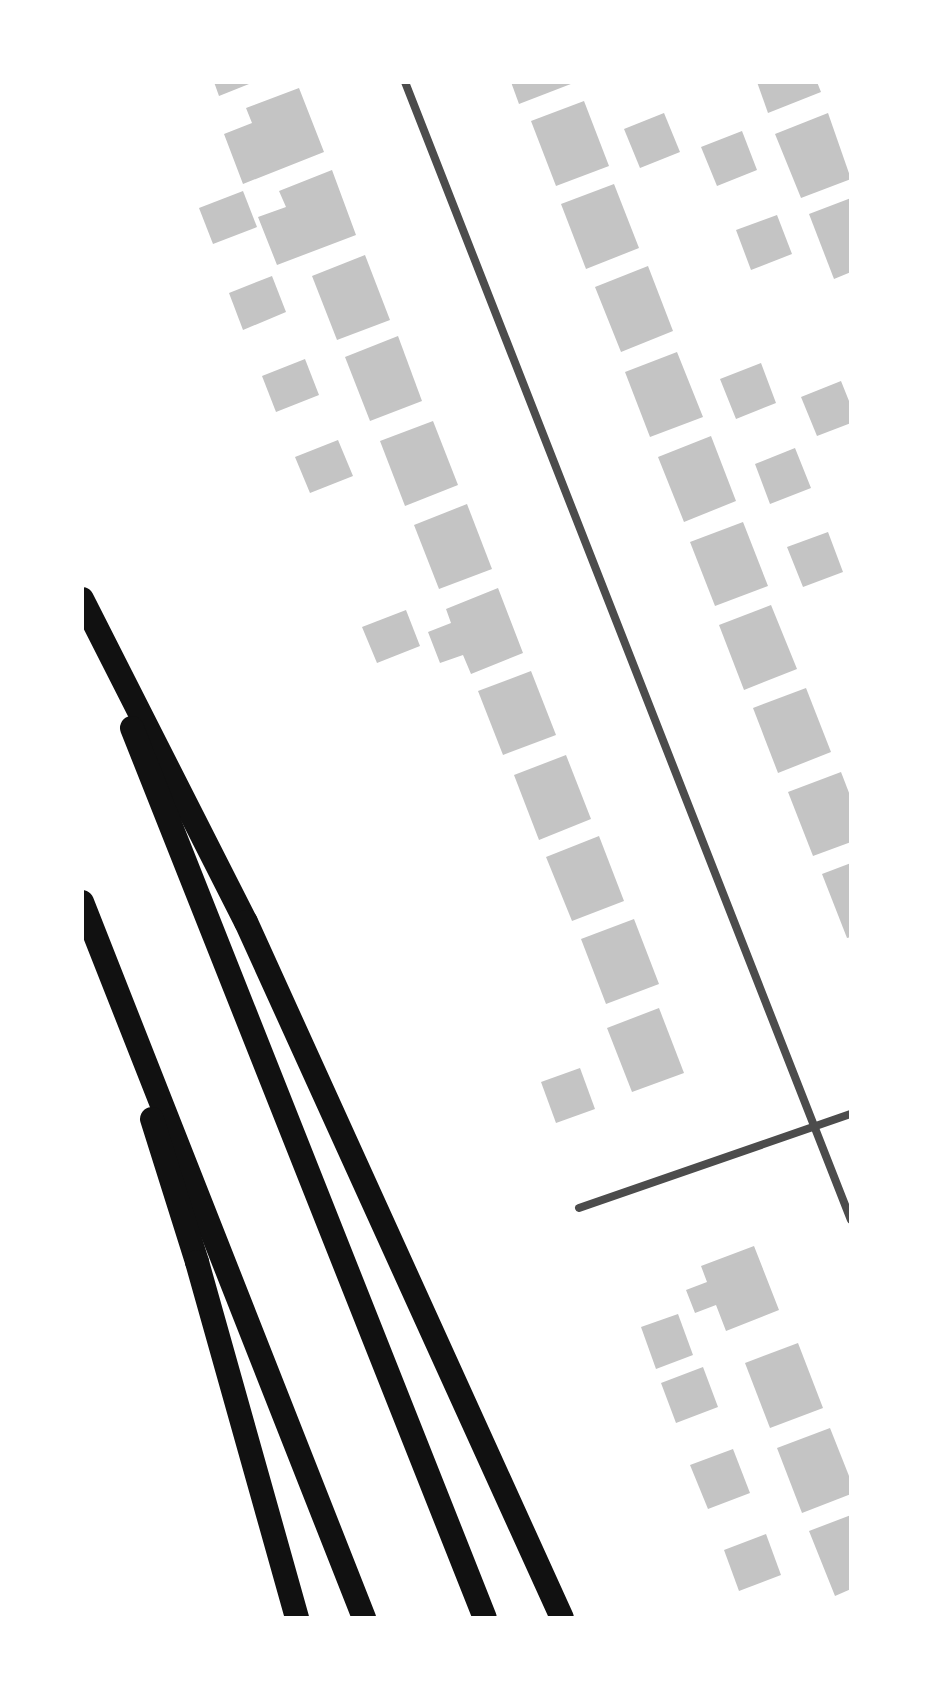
<!DOCTYPE html>
<html>
<head>
<meta charset="utf-8">
<style>
	body { margin:0 }
	#map { position:relative; width:933px; height:1700px; overflow:hidden; background:#fff; font-family:Raleway,sans-serif }
	div>[style] { position:absolute }
	.building>* { inset:0; background:#c4c4c4 }
	.minor>* { height:8px; margin:-4px; padding:0 4px; transform-origin:4px; border-radius:4px; background:#4c4c4c }
	.motorway>* { height:24px; margin:-12px; padding:0 12px; transform-origin:12px; border-radius:12px; background:#111 }
	span { translate:-50% -50%; white-space:nowrap; text-align:center; line-height:1.15; -webkit-text-stroke:8px #fff; paint-order:stroke }
	.frame { position:absolute; inset:0; border:84px solid #fff; pointer-events:none }
</style>
</head>
<body>
<div id="map">
	<div class="building">
		<i style="clip-path:polygon(214px 82px,254px 82px,219px 96px)"></i>
		<i style="clip-path:polygon(511px 82px,576px 82px,519px 104px)"></i>
		<i style="clip-path:polygon(757px 82px,817px 82px,821px 92px,768px 113px)"></i>
		<i style="clip-path:polygon(299px 88px,324px 152px,243px 184px,224px 134px,252px 123px,246px 108px)"></i>
		<i style="clip-path:polygon(584px 101px,609px 166px,556px 186px,531px 121px)"></i>
		<i style="clip-path:polygon(664px 113px,680px 152px,640px 168px,624px 129px)"></i>
		<i style="clip-path:polygon(828px 113px,851px 179px,801px 198px,775px 134px)"></i>
		<i style="clip-path:polygon(742px 131px,757px 170px,717px 186px,701px 147px)"></i>
		<i style="clip-path:polygon(332px 170px,356px 235px,277px 265px,258px 217px,286px 207px,279px 191px)"></i>
		<i style="clip-path:polygon(614px 184px,639px 248px,586px 269px,561px 204px)"></i>
		<i style="clip-path:polygon(243px 191px,257px 227px,213px 244px,199px 208px)"></i>
		<i style="clip-path:polygon(851px 198px,851px 272px,834px 279px,809px 214px)"></i>
		<i style="clip-path:polygon(777px 215px,792px 254px,751px 270px,736px 230px)"></i>
		<i style="clip-path:polygon(365px 255px,390px 320px,337px 340px,312px 276px)"></i>
		<i style="clip-path:polygon(648px 266px,673px 331px,621px 352px,595px 287px)"></i>
		<i style="clip-path:polygon(272px 276px,286px 312px,243px 330px,229px 293px)"></i>
		<i style="clip-path:polygon(398px 336px,422px 401px,370px 421px,345px 357px)"></i>
		<i style="clip-path:polygon(677px 352px,703px 417px,650px 437px,625px 372px)"></i>
		<i style="clip-path:polygon(305px 359px,319px 395px,276px 412px,262px 376px)"></i>
		<i style="clip-path:polygon(761px 363px,776px 403px,736px 419px,720px 379px)"></i>
		<i style="clip-path:polygon(841px 381px,851px 406px,851px 423px,817px 436px,801px 397px)"></i>
		<i style="clip-path:polygon(433px 421px,458px 485px,405px 506px,380px 441px)"></i>
		<i style="clip-path:polygon(711px 436px,736px 501px,684px 522px,658px 457px)"></i>
		<i style="clip-path:polygon(338px 440px,353px 476px,310px 493px,295px 457px)"></i>
		<i style="clip-path:polygon(795px 448px,811px 488px,770px 504px,755px 464px)"></i>
		<i style="clip-path:polygon(467px 504px,492px 569px,439px 589px,414px 525px)"></i>
		<i style="clip-path:polygon(743px 522px,768px 586px,715px 606px,690px 542px)"></i>
		<i style="clip-path:polygon(828px 532px,843px 572px,803px 587px,787px 547px)"></i>
		<i style="clip-path:polygon(498px 588px,523px 653px,471px 674px,463px 655px,440px 663px,428px 632px,451px 623px,446px 609px)"></i>
		<i style="clip-path:polygon(771px 605px,797px 669px,744px 690px,719px 625px)"></i>
		<i style="clip-path:polygon(406px 610px,420px 646px,377px 663px,362px 627px)"></i>
		<i style="clip-path:polygon(531px 671px,556px 735px,503px 755px,478px 691px)"></i>
		<i style="clip-path:polygon(806px 688px,831px 752px,778px 773px,753px 708px)"></i>
		<i style="clip-path:polygon(566px 755px,591px 819px,539px 840px,514px 775px)"></i>
		<i style="clip-path:polygon(841px 772px,851px 798px,851px 842px,813px 856px,788px 792px)"></i>
		<i style="clip-path:polygon(599px 836px,624px 901px,572px 921px,546px 857px)"></i>
		<i style="clip-path:polygon(851px 863px,851px 937px,847px 938px,822px 874px)"></i>
		<i style="clip-path:polygon(634px 919px,659px 984px,606px 1004px,581px 939px)"></i>
		<i style="clip-path:polygon(659px 1008px,684px 1073px,632px 1092px,607px 1028px)"></i>
		<i style="clip-path:polygon(580px 1068px,595px 1109px,556px 1123px,541px 1082px)"></i>
		<i style="clip-path:polygon(754px 1246px,779px 1310px,726px 1331px,716px 1305px,695px 1313px,686px 1290px,707px 1282px,701px 1266px)"></i>
		<i style="clip-path:polygon(678px 1314px,693px 1355px,656px 1369px,641px 1327px)"></i>
		<i style="clip-path:polygon(798px 1343px,823px 1408px,770px 1428px,745px 1363px)"></i>
		<i style="clip-path:polygon(703px 1367px,718px 1407px,676px 1423px,661px 1383px)"></i>
		<i style="clip-path:polygon(830px 1428px,851px 1481px,851px 1494px,802px 1513px,777px 1448px)"></i>
		<i style="clip-path:polygon(733px 1449px,750px 1493px,708px 1509px,690px 1465px)"></i>
		<i style="clip-path:polygon(851px 1515px,851px 1589px,835px 1596px,809px 1531px)"></i>
		<i style="clip-path:polygon(766px 1534px,781px 1575px,739px 1591px,724px 1550px)"></i>
	</div>
	<div class="minor">
		<i style="left:405px;top:82px;width:1222px;rotate:68.6deg"></i>
		<i style="left:579px;top:1208px;width:288px;rotate:-19.1deg"></i>
	</div>
	<div class="motorway">
		<i style="left:82px;top:599px;width:362px;rotate:63.1deg"></i>
		<i style="left:246px;top:922px;width:764px;rotate:65.58deg"></i>
		<i style="left:132px;top:728px;width:957px;rotate:68.37deg"></i>
		<i style="left:82px;top:902px;width:770px;rotate:68.5deg"></i>
		<i style="left:152px;top:1119px;width:150px;rotate:72.5deg"></i>
		<i style="left:197px;top:1262px;width:370px;rotate:74.3deg"></i>
	</div>
	<div class="frame"></div>
</div>
</body>
</html>
